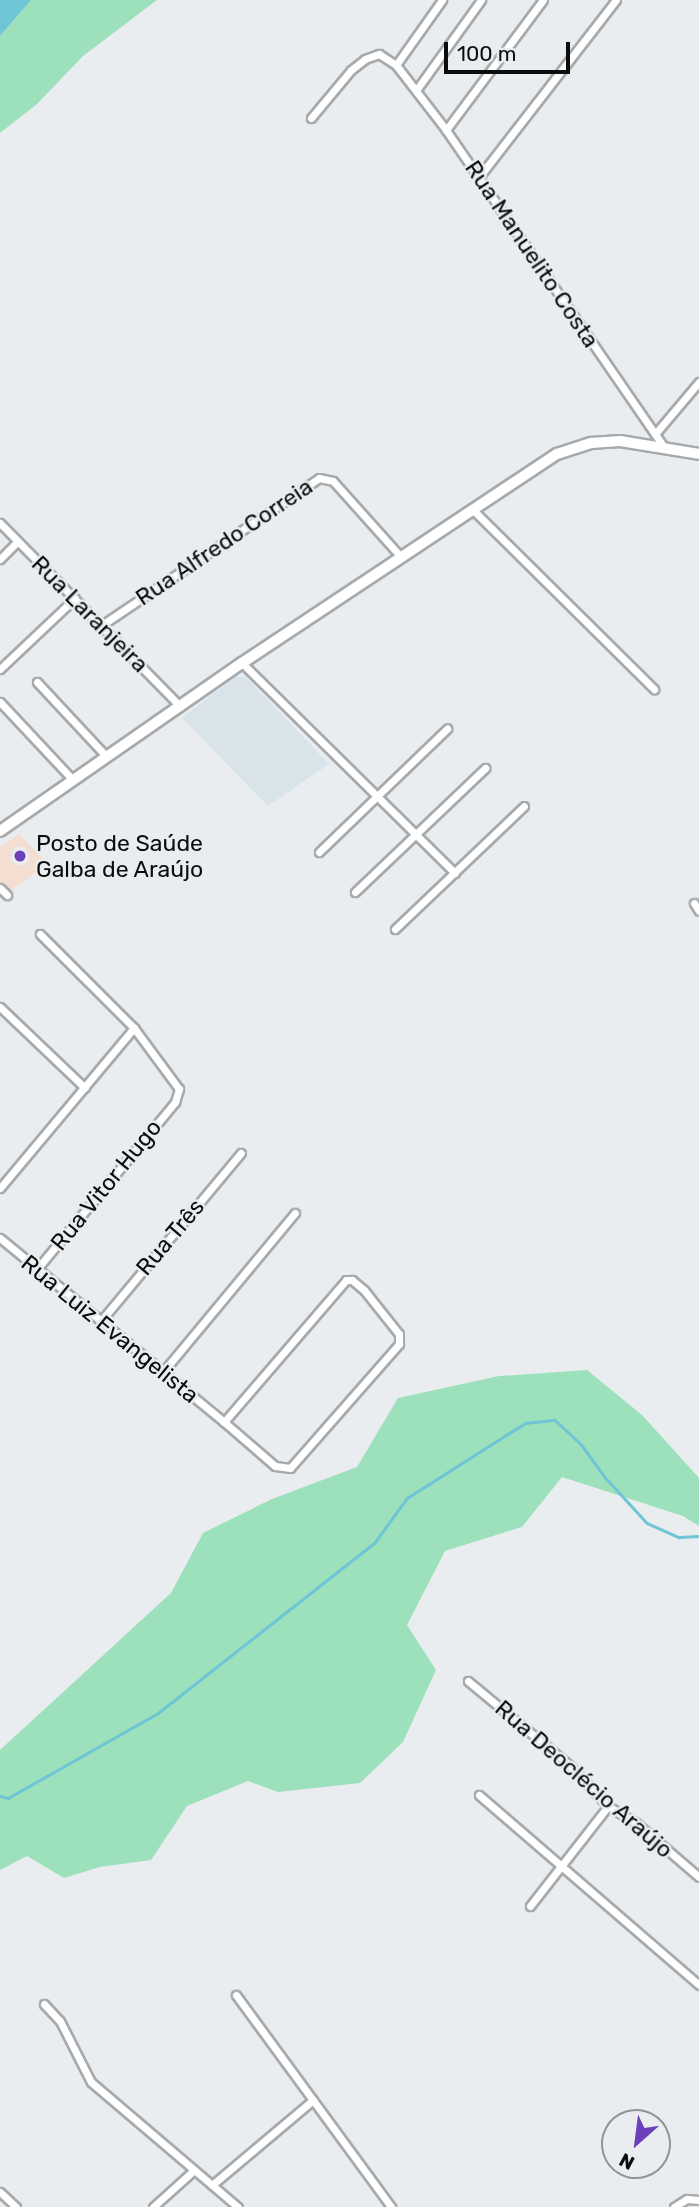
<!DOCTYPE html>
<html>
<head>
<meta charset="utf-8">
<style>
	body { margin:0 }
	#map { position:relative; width:699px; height:2207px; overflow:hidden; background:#e9edef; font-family:Rubik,sans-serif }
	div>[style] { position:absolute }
	.built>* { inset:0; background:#d9e3ea }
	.medical>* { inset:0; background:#f4ddd1 }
	.green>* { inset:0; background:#9de0bc }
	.water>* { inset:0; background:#6ec5d5 }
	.stream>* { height:2.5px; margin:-1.25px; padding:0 1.25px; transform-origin:1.25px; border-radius:1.25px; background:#6ec5d5 }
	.roads { filter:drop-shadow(2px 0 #a7aaad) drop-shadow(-2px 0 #a7aaad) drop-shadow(0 2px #a7aaad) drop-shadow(0 -2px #a7aaad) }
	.street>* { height:7px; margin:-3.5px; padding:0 3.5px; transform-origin:3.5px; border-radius:3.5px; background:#fff }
	.secondary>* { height:10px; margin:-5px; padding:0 5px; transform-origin:5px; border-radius:5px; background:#fff }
	.dots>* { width:19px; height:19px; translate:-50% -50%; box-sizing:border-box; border:4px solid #e9edef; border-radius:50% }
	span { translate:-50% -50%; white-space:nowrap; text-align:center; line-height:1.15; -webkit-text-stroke:5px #e9edef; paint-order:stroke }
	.street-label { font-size:23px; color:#0b0d0d }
	.poi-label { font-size:23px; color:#0b0d0d }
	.left { translate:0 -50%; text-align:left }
	.north { position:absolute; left:601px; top:2109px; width:70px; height:70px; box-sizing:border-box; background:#e9edef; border:2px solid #909395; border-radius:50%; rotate:208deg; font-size:19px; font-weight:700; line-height:28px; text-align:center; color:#0b0d0d }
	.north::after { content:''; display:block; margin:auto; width:24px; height:32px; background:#6c40b8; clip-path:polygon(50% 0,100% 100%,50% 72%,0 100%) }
	.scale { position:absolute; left:444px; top:42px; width:126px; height:32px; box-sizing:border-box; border:4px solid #0b0d0d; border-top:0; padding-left:9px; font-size:21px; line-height:24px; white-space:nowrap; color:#0b0d0d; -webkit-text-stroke:5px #e9edef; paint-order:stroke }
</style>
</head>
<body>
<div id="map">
	<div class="built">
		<i style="clip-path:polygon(235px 677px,246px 677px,329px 764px,268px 806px,182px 718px)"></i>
	</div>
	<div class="medical">
		<i style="clip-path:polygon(19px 834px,48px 864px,9px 892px,0 883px,0 847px)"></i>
	</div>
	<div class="green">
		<i style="clip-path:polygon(31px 0,157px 0,83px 56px,37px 104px,0 133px,0 36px)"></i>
		<i style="clip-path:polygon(587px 1370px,642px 1415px,699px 1478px,699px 1526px,683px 1516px,562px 1477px,522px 1527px,445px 1551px,407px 1625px,436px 1670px,403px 1742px,360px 1783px,278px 1792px,248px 1781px,187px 1806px,151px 1860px,100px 1867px,64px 1878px,27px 1856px,0 1870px,0 1750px,171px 1593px,203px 1533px,272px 1499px,357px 1467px,398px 1398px,499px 1376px)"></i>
	</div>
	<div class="water">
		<i style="clip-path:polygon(0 0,31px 0,0 36px)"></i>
	</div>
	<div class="stream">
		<i style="left:0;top:1796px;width:8px;rotate:14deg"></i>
		<i style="left:8px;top:1798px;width:172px;rotate:-29.5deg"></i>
		<i style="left:158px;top:1713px;width:276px;rotate:-38.2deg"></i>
		<i style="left:375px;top:1542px;width:54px;rotate:-54deg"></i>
		<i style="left:407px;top:1498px;width:140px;rotate:-32.4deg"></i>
		<i style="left:525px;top:1423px;width:30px;rotate:-6deg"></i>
		<i style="left:555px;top:1420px;width:35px;rotate:43deg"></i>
		<i style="left:581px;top:1444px;width:41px;rotate:54deg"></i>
		<i style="left:605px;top:1477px;width:62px;rotate:47.6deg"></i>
		<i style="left:647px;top:1523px;width:35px;rotate:24deg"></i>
		<i style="left:679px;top:1537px;width:20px;rotate:-3deg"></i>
	</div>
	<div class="roads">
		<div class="street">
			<i style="left:396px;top:65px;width:80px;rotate:-54.7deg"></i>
			<i style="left:417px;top:89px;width:110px;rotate:-54.3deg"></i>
			<i style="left:311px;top:118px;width:62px;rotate:-50.2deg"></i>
			<i style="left:351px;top:70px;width:18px;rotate:-38deg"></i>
			<i style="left:365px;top:59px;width:15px;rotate:-20deg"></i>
			<i style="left:379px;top:54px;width:20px;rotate:33deg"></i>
			<i style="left:396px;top:65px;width:82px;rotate:52.4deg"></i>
			<i style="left:446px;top:130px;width:385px;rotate:55.5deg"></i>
			<i style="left:446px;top:130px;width:162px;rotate:-53.3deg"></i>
			<i style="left:479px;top:177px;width:224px;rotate:-52.3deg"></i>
			<i style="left:655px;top:434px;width:68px;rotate:-49.8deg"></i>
			<i style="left:473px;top:510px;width:255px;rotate:44.7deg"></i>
			<i style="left:0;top:523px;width:257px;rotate:45.5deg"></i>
			<i style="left:0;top:559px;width:25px;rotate:-45deg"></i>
			<i style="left:102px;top:625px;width:262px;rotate:-34.1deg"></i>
			<i style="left:319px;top:478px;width:14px;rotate:12deg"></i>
			<i style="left:333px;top:481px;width:102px;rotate:48.2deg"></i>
			<i style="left:242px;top:663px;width:299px;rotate:44.6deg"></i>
			<i style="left:0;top:669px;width:103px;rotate:-43.4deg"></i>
			<i style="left:37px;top:682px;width:101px;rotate:47deg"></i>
			<i style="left:0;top:702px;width:107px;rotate:46.9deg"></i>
			<i style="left:319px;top:852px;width:178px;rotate:-43.9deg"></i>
			<i style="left:0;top:888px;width:10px;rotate:45deg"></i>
			<i style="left:355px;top:892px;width:180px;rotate:-43.6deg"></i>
			<i style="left:694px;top:903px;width:9px;rotate:58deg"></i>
			<i style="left:395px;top:929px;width:178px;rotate:-43.6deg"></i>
			<i style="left:0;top:1007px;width:117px;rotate:43.6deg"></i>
			<i style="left:0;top:1188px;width:209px;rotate:-50.1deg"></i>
			<i style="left:0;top:1238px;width:290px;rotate:39.4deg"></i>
			<i style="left:224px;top:1422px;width:187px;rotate:-49.3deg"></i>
			<i style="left:346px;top:1280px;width:6px"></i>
			<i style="left:352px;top:1280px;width:16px;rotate:40deg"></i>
			<i style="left:364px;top:1290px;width:56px;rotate:51.5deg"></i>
			<i style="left:399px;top:1334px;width:10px;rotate:90deg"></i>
			<i style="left:399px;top:1344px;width:165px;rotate:131.3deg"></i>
			<i style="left:290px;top:1468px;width:15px;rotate:-172deg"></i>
			<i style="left:275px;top:1466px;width:67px;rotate:-139.2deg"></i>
			<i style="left:37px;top:1269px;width:217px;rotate:-50.4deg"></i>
			<i style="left:175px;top:1102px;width:14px;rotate:-73deg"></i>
			<i style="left:179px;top:1089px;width:76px;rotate:-126.4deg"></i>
			<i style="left:134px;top:1028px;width:133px;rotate:-135deg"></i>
			<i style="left:100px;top:1322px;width:220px;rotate:-50.2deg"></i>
			<i style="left:162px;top:1373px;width:208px;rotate:-50.3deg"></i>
			<i style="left:468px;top:1681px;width:131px;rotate:39.7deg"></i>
			<i style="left:569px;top:1765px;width:57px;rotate:46.4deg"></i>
			<i style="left:608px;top:1806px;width:31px;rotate:31deg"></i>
			<i style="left:635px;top:1822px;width:84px;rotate:40.7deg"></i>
			<i style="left:479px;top:1795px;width:291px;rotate:40.8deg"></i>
			<i style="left:530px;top:1906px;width:127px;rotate:-52deg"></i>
			<i style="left:236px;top:1995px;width:263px;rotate:53.8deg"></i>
			<i style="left:44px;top:2004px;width:23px;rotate:47deg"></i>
			<i style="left:60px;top:2021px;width:68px;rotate:63.1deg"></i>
			<i style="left:91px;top:2082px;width:193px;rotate:40.4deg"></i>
			<i style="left:212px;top:2185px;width:132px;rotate:-40.1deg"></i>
			<i style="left:0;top:2192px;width:22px;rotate:43deg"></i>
			<i style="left:153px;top:2207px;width:54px;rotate:-42deg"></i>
			<i style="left:674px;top:2207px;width:15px;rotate:-32deg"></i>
			<i style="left:687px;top:2199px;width:12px;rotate:5deg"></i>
		</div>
		<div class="secondary">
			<i style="left:0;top:831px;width:295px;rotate:-34.8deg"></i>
			<i style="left:242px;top:663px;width:378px;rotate:-33.6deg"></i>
			<i style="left:557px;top:454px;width:36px;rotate:-18deg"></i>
			<i style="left:591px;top:443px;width:29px;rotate:-4deg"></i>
			<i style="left:620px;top:441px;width:80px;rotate:9.3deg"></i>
		</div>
	</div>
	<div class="dots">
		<i style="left:20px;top:856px;background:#6c40b8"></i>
	</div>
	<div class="street-label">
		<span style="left:532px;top:254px;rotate:56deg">Rua Manuelito Costa</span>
		<span style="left:224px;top:542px;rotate:-34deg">Rua Alfredo Correia</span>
		<span style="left:90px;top:614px;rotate:45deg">Rua Laranjeira</span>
		<span style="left:106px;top:1185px;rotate:-51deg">Rua Vitor Hugo</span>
		<span style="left:170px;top:1237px;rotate:-50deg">Rua Três</span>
		<span style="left:110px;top:1329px;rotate:39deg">Rua Luiz Evangelista</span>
		<span style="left:584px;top:1779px;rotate:41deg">Rua Deoclécio Araújo</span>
	</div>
	<div class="poi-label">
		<span class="left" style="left:36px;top:856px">Posto de Saúde<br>Galba de Araújo</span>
	</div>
	<div class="north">N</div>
	<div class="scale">100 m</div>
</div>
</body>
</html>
